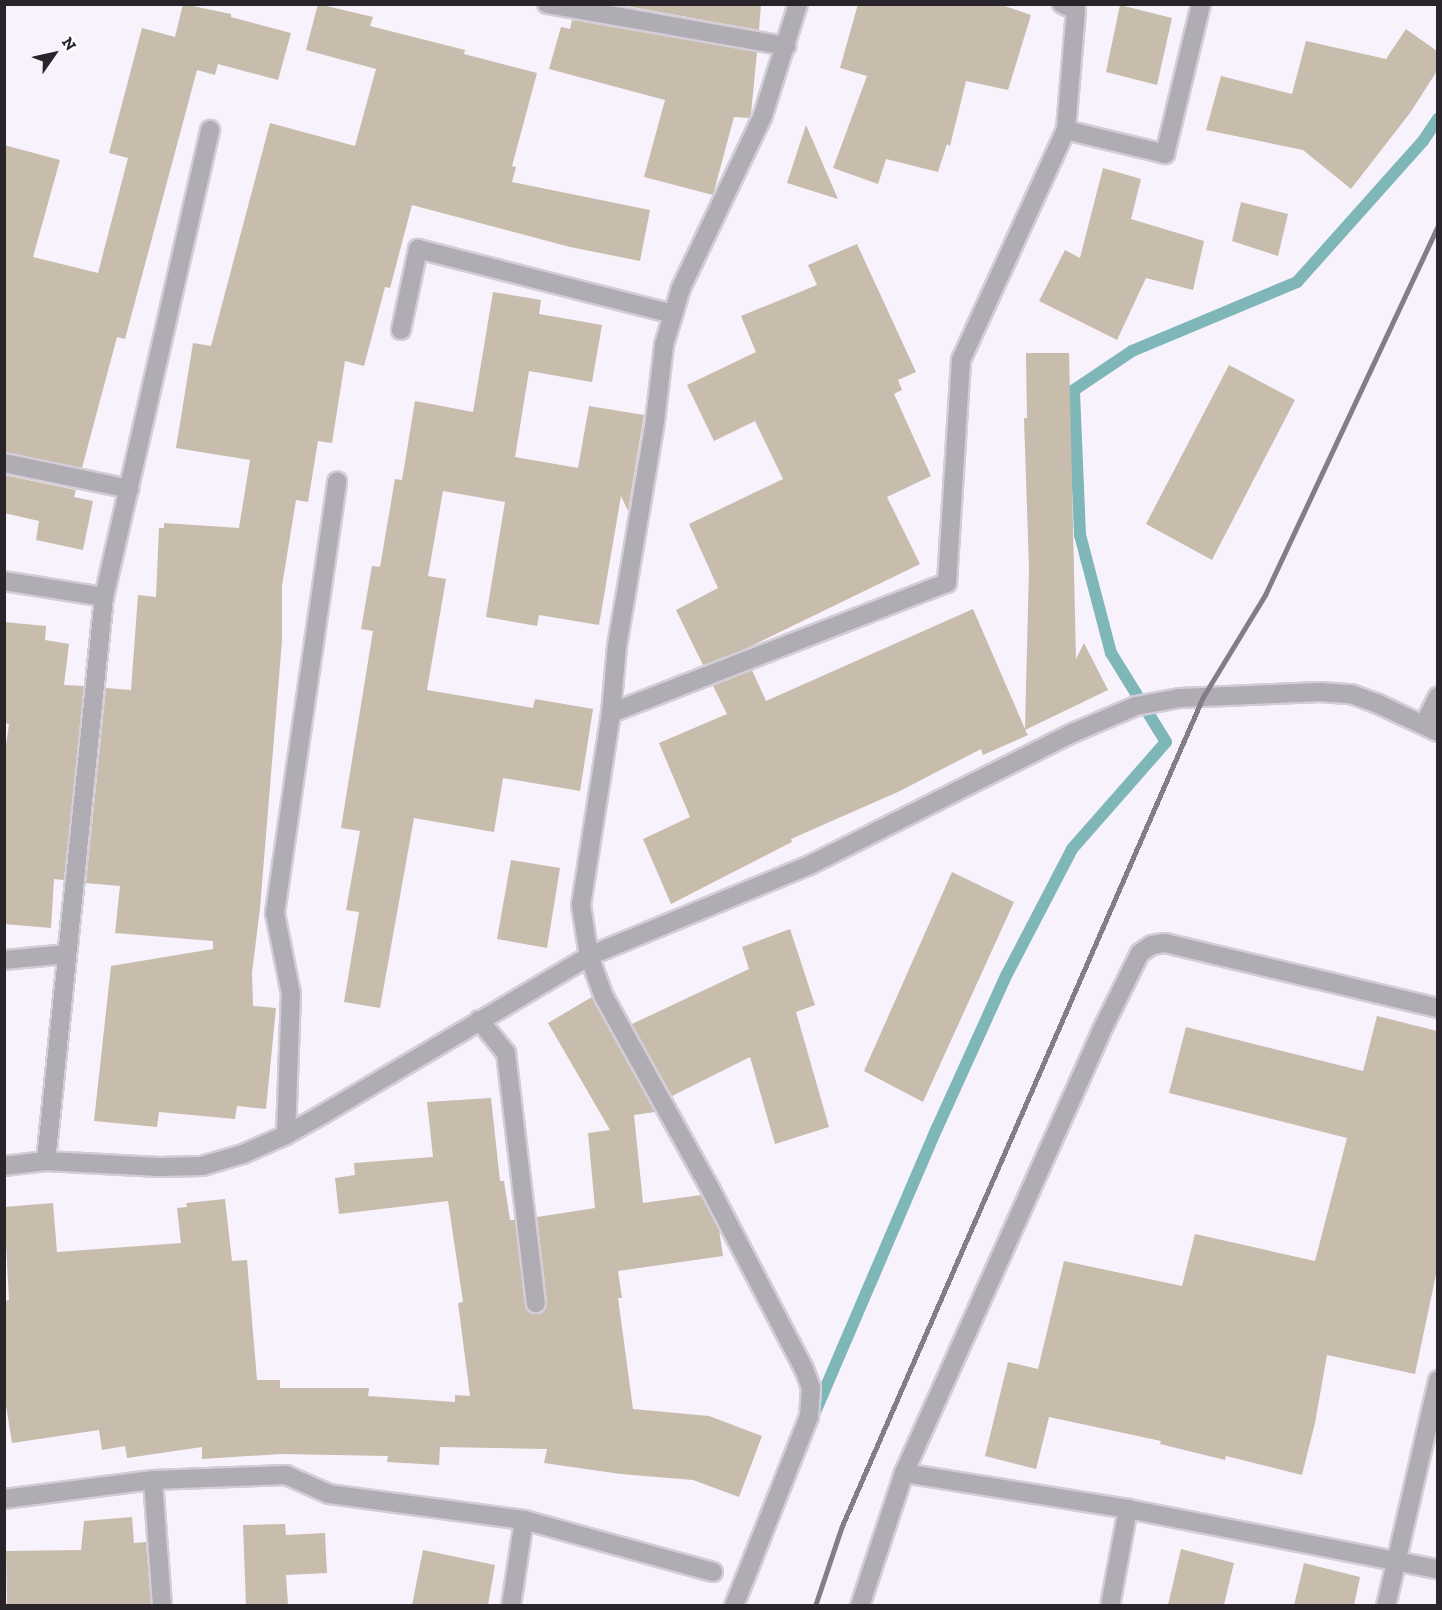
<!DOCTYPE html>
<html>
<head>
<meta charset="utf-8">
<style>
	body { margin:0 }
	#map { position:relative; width:1442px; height:1610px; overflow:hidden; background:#f8f2fd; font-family:"Zilla Slab",serif }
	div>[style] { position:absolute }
	.stream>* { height:12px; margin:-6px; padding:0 6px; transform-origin:6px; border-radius:6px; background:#7fb7b9 }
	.building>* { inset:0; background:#c8bcac }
	.roads { filter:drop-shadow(2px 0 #d3cdd7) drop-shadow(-2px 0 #d3cdd7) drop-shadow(0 2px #d3cdd7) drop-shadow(0 -2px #d3cdd7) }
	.minor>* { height:18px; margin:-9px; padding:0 9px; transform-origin:9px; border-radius:9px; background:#afacb4 }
	.rail>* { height:4.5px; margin:-2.25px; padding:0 2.25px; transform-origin:2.25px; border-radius:2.25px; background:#827d86 }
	span { translate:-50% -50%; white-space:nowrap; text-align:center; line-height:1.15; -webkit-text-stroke:6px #fff; paint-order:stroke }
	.frame { position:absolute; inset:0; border:6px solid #28242a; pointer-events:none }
	.north { position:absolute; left:24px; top:24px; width:60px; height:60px; -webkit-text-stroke:4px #fff; paint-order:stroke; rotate:56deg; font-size:16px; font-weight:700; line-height:24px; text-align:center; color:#28242a }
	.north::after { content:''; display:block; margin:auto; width:21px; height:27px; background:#28242a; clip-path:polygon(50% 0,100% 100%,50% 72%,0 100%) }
</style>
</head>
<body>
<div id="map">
	<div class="stream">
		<i style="left:813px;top:1417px;width:314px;rotate:-66.8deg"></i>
		<i style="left:937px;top:1128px;width:169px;rotate:-65.6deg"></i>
		<i style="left:1007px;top:974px;width:141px;rotate:-62.5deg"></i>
		<i style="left:1072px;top:849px;width:142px;rotate:-48.7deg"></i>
		<i style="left:1166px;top:742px;width:105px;rotate:-121.7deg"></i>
		<i style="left:1111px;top:653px;width:122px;rotate:-104.7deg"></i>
		<i style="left:1080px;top:535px;width:145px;rotate:-92.4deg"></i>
		<i style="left:1074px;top:390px;width:70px;rotate:-33.9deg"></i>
		<i style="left:1132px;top:351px;width:179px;rotate:-22.7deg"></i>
		<i style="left:1297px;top:282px;width:189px;rotate:-48.2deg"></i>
		<i style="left:1423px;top:141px;width:27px;rotate:-56deg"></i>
	</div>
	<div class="building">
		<i style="clip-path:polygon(183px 4px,231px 14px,231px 17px,291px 33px,278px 80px,218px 64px,215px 75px,197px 70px,125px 339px,117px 337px,82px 468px,4px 452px,4px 145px,60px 160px,33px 257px,98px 273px,128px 158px,109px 153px,142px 28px,175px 37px)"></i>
		<i style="clip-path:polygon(318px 4px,373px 17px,370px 26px,465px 50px,464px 54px,537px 73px,512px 166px,516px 167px,512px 182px,650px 210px,640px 261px,570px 247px,412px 205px,390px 288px,385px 287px,364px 366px,345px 361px,332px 443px,318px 441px,308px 502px,296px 500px,282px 586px,282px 641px,260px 908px,252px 973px,253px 1006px,276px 1008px,266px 1109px,237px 1106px,235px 1119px,159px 1112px,157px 1127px,94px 1121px,111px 966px,213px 949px,213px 941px,115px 933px,120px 886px,86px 883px,106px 688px,131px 690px,138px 595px,156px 597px,159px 528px,164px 528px,164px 523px,239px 528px,250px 460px,176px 448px,193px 343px,211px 346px,270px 123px,355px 146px,376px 69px,306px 50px)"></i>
		<i style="clip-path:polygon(615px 4px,761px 4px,759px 30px)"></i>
		<i style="clip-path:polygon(858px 4px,999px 4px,1031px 15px,1008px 90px,966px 81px,950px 146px,947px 144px,938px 172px,886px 159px,878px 184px,833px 168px,867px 76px,840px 68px)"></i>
		<i style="clip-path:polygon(1120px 5px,1172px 18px,1157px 85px,1106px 72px)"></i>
		<i style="clip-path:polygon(572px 20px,757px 52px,751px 114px,749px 118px,734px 117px,713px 195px,644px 177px,665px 100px,549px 69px,561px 27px,570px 29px)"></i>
		<i style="clip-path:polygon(1406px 29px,1437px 51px,1437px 71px,1410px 113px,1351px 189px,1303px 150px,1206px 130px,1221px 76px,1292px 94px,1306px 41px,1386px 59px)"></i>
		<i style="clip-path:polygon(806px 125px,838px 199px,787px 183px)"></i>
		<i style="clip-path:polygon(1103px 168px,1141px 179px,1131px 219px,1204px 241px,1193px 290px,1146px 278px,1117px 340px,1039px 301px,1065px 250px,1080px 258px)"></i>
		<i style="clip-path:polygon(1241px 202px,1288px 214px,1278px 256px,1232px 241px)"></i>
		<i style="clip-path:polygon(857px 244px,916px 372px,898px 380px,902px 390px,894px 394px,931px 476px,887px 497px,920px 564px,743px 650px,703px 665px,676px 610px,718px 588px,689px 524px,783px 479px,755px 421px,714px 441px,687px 385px,756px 352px,741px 316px,817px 285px,808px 265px)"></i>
		<i style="clip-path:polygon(493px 292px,541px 300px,539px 314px,602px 325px,592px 382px,529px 371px,515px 457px,578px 468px,589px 406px,644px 415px,628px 511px,621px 496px,599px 625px,539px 615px,537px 626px,486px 617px,505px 502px,443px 491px,428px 576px,446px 579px,427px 690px,533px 708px,535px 699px,593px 709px,580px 791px,503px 778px,494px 832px,414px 818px,380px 1008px,344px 1002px,359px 912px,346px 910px,360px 831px,341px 828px,373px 631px,361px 629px,372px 566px,380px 567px,395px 479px,402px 480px,415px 401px,473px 412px)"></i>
		<i style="clip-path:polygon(1026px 353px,1069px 353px,1076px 659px,1084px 643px,1108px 690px,1025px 730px,1028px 735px,983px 755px,981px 749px,900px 791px,791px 839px,792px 842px,671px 904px,643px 839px,690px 817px,659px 743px,727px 714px,713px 686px,752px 670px,766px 701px,973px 609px,1025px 729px,1029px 568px,1024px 418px,1027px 418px)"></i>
		<i style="clip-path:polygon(1229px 365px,1295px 400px,1212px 560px,1146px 524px)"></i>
		<i style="clip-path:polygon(4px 475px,76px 490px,74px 497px,93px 501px,83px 550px,36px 540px,39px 521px,4px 513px)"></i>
		<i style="clip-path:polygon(4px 622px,46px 626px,45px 640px,69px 644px,64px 685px,84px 686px,64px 880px,54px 879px,51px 928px,4px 924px,4px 759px,9px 724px,4px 723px)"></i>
		<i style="clip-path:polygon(511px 860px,560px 868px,547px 948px,497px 939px)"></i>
		<i style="clip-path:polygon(952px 872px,1014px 902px,923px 1102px,864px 1071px)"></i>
		<i style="clip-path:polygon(790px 929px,815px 1005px,796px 1012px,829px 1127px,775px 1144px,750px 1057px,672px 1096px,632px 1024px,749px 969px,742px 947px)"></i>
		<i style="clip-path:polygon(592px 997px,655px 1112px,634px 1115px,643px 1203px,701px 1195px,719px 1229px,723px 1256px,618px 1271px,622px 1298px,618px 1298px,633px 1409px,709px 1416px,762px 1436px,739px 1497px,693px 1480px,621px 1474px,544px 1463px,547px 1449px,440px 1447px,439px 1465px,387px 1462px,388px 1456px,281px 1454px,202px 1459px,202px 1447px,127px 1458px,125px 1446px,102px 1450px,99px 1430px,12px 1443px,4px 1393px,4px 1301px,9px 1300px,4px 1207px,53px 1203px,57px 1252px,181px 1243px,177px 1208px,187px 1207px,186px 1203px,225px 1199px,232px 1261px,247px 1260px,257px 1380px,280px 1380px,280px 1388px,369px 1388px,368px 1396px,455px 1402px,455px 1395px,470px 1396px,458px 1303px,463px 1302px,448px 1201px,339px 1214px,335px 1178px,355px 1175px,354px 1163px,433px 1157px,427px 1102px,491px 1098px,500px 1181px,504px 1181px,510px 1220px,515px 1220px,525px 1305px,532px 1314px,542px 1312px,547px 1302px,537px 1217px,595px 1208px,588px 1133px,610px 1130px,548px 1023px)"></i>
		<i style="clip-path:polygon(1377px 1016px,1437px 1031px,1437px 1270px,1415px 1374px,1327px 1355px,1315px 1423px,1302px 1475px,1226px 1456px,1225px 1460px,1160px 1444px,1161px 1441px,1049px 1417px,1036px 1469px,985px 1456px,1008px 1362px,1038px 1369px,1064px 1261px,1182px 1286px,1195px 1234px,1315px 1261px,1347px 1138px,1169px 1093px,1186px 1027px,1363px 1071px)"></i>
		<i style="clip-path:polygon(132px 1517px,134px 1543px,146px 1542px,151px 1605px,7px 1605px,6px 1551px,81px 1550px,84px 1521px)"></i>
		<i style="clip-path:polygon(285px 1524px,286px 1535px,325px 1533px,327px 1573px,286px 1575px,288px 1605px,246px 1605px,243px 1525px)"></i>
		<i style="clip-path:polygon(1181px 1549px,1234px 1563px,1224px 1605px,1168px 1605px)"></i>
		<i style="clip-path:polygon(423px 1550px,495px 1565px,488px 1605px,412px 1605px)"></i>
		<i style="clip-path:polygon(1304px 1563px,1360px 1577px,1354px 1605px,1294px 1605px)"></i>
	</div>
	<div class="roads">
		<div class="minor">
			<i style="left:547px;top:4px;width:243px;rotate:10deg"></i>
			<i style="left:1062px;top:4px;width:15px;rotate:23deg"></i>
			<i style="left:1076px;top:10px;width:120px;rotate:94.8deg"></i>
			<i style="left:401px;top:330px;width:83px;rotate:-78.1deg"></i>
			<i style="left:418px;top:249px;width:263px;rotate:14.3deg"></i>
			<i style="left:4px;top:463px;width:128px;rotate:11.7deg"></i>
			<i style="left:4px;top:581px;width:101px;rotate:9.1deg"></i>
			<i style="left:104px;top:597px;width:567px;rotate:95.87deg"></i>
			<i style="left:104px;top:597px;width:479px;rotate:-77.2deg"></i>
			<i style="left:611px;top:713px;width:360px;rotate:-21.2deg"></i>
			<i style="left:947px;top:583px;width:223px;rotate:-86.4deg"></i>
			<i style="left:961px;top:360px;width:253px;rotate:-65.5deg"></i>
			<i style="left:1066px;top:130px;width:102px;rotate:13.6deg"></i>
			<i style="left:1165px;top:154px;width:154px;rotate:-76.5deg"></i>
			<i style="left:1424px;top:724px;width:31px;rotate:-63deg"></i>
			<i style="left:4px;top:960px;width:63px;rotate:-5.4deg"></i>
			<i style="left:479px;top:1020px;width:43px;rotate:50.7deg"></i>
			<i style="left:506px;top:1053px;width:252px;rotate:83.2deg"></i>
			<i style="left:286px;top:1135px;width:141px;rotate:-88deg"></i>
			<i style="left:291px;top:994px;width:83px;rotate:-101.2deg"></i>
			<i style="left:275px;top:913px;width:436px;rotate:-81.8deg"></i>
			<i style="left:4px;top:1166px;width:42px;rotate:-6.8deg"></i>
			<i style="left:46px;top:1161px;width:113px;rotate:3deg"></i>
			<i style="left:159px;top:1167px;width:43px;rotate:-1.3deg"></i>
			<i style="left:202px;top:1166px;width:43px;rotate:-16.3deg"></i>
			<i style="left:243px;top:1154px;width:47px;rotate:-23.8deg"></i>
			<i style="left:286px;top:1135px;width:45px;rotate:-29.4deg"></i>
			<i style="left:325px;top:1113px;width:307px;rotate:-30.7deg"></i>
			<i style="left:589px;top:956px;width:239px;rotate:-22.4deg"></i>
			<i style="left:810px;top:865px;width:297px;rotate:-26.7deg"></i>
			<i style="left:1075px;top:732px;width:66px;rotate:-23.1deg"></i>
			<i style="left:1136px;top:706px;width:45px;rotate:-10.3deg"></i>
			<i style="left:1180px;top:698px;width:140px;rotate:-2.5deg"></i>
			<i style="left:1320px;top:692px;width:31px;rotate:4deg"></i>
			<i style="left:1351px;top:694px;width:27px;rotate:20deg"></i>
			<i style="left:1376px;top:703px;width:68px;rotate:25.1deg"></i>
			<i style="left:904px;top:1473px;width:227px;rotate:9.1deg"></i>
			<i style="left:1128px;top:1509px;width:316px;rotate:11deg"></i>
			<i style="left:153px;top:1480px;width:126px;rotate:85.9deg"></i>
			<i style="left:4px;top:1499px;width:150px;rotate:-7.3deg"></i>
			<i style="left:153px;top:1480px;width:133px;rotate:-2.2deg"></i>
			<i style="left:286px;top:1475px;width:47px;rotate:23.8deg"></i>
			<i style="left:329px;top:1494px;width:197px;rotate:7.6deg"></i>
			<i style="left:524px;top:1520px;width:196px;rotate:15.4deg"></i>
			<i style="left:511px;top:1606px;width:87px;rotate:-81.4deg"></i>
			<i style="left:734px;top:1606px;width:203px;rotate:-68.4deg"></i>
			<i style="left:809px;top:1417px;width:29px;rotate:-86deg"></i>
			<i style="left:811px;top:1388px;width:20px;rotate:-110deg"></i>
			<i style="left:804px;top:1369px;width:202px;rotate:-117.5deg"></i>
			<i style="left:711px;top:1190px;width:221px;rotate:-119deg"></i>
			<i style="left:604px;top:997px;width:44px;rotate:-110.1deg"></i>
			<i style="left:589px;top:956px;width:52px;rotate:-98.9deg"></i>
			<i style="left:581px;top:905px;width:194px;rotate:-81.1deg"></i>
			<i style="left:611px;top:713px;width:67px;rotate:-84.9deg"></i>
			<i style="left:617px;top:646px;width:228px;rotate:-80.4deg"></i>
			<i style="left:655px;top:421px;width:77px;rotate:-83.2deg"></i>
			<i style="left:664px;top:345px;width:59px;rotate:-73.4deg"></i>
			<i style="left:681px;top:288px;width:191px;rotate:-64.6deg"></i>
			<i style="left:763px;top:115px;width:116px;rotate:-72.5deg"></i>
			<i style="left:860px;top:1606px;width:140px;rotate:-71.7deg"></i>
			<i style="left:904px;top:1473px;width:481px;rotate:-65.9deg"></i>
			<i style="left:1100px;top:1034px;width:90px;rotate:-63.7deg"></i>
			<i style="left:1140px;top:953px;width:14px;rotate:-34deg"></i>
			<i style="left:1152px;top:945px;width:13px;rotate:-9deg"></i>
			<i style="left:1165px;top:943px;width:281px;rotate:13.4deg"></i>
			<i style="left:1110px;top:1606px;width:99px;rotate:-79.5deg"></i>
			<i style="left:1386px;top:1606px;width:232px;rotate:-77deg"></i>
		</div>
	</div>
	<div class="rail">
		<i style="left:815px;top:1606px;width:84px;rotate:-71.4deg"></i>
		<i style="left:842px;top:1526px;width:904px;rotate:-66.47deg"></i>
		<i style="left:1203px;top:697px;width:119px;rotate:-58.7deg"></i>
		<i style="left:1265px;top:595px;width:408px;rotate:-64.9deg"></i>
	</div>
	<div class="frame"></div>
	<div class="north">N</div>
</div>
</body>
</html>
